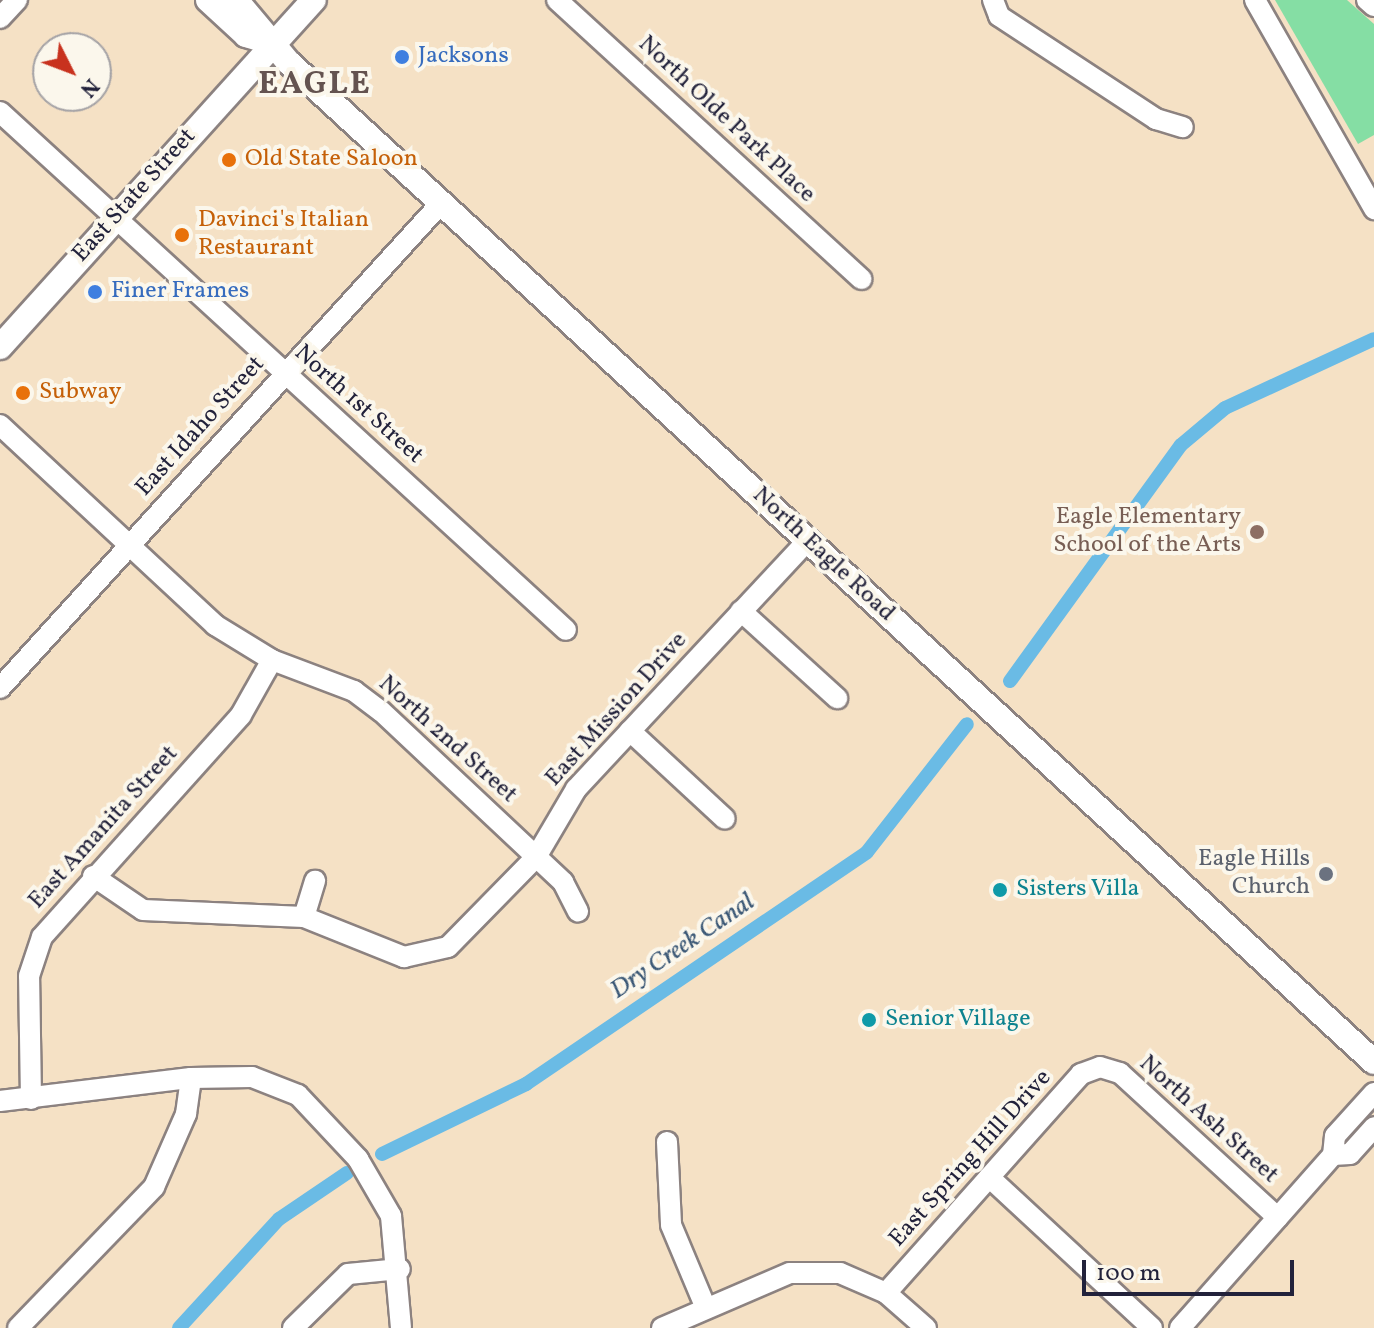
<!DOCTYPE html>
<html>
<head>
<meta charset="utf-8">
<style>
	body { margin:0 }
	#map { position:relative; width:1374px; height:1328px; overflow:hidden; background:#f5e1c5; font-family:Vollkorn,serif }
	div>[style] { position:absolute }
	.green>* { inset:0; background:#85dea4 }
	.canal>* { height:14px; margin:-7px; padding:0 7px; transform-origin:7px; border-radius:7px; background:#6abbe5 }
	.roads { filter:drop-shadow(2px 0 #8c8280) drop-shadow(-2px 0 #8c8280) drop-shadow(0 2px #8c8280) drop-shadow(0 -2px #8c8280) }
	.minor>* { height:20px; margin:-10px; padding:0 10px; transform-origin:10px; border-radius:10px; background:#fff }
	.major>* { height:24px; margin:-12px; padding:0 12px; transform-origin:12px; border-radius:12px; background:#fff }
	.dots>* { width:22px; height:22px; translate:-50% -50%; box-sizing:border-box; border:4px solid #fbf7ec; border-radius:50% }
	span { translate:-50% -50%; white-space:nowrap; text-align:center; line-height:1.15; -webkit-text-stroke:8px #fbf7ec; paint-order:stroke }
	.shop-label { font-size:24px; color:#366cbe }
	.left { translate:0 -50%; text-align:left }
	.street-label { font-size:24px; color:#22223b }
	.food-label { font-size:24px; color:#c56008 }
	.education-label { font-size:24px; color:#785e54 }
	.right { translate:-100% -50%; text-align:right }
	.worship-label { font-size:24px; color:#5b616d }
	.culture-label { font-size:24px; color:#0d838f }
	.water-label { font-size:26px; color:#3b5876; font-style:italic }
	.district-label { font-size:32px; color:#645350; font-weight:700; letter-spacing:2px }
	.north { position:absolute; left:32px; top:32px; width:80px; height:80px; box-sizing:border-box; background:#fbf7ec; border:2px solid #a4a2a5; border-radius:50%; rotate:132deg; font-size:22px; font-weight:700; line-height:32px; text-align:center; color:#22223b }
	.north::after { content:''; display:block; margin:auto; width:28px; height:36px; background:#c8321e; clip-path:polygon(50% 0,100% 100%,50% 72%,0 100%) }
	.scale { position:absolute; left:1082px; top:1260px; width:212px; height:36px; box-sizing:border-box; border:4px solid #22223b; border-top:0; padding-left:10px; font-size:24px; line-height:28px; white-space:nowrap; color:#22223b; -webkit-text-stroke:6px #fbf7ec; paint-order:stroke }
</style>
</head>
<body>
<div id="map">
	<div class="green">
		<i style="clip-path:polygon(1275px 0,1347px 0,1374px 24px,1374px 135px,1358px 144px)"></i>
	</div>
	<div class="canal">
		<i style="left:1010px;top:681px;width:291px;rotate:-54.1deg"></i>
		<i style="left:1181px;top:445px;width:57px;rotate:-40.1deg"></i>
		<i style="left:1225px;top:408px;width:164px;rotate:-24.8deg"></i>
		<i style="left:382px;top:1154px;width:160px;rotate:-25.9deg"></i>
		<i style="left:526px;top:1084px;width:412px;rotate:-34.2deg"></i>
		<i style="left:867px;top:852px;width:162px;rotate:-52deg"></i>
		<i style="left:179px;top:1328px;width:148px;rotate:-47.5deg"></i>
		<i style="left:279px;top:1219px;width:82px;rotate:-34.1deg"></i>
	</div>
	<div class="roads">
		<div class="minor">
			<i style="left:557px;top:0;width:413px;rotate:42.5deg"></i>
			<i style="left:993px;top:0;width:17px;rotate:69deg"></i>
			<i style="left:999px;top:16px;width:188px;rotate:33.3deg"></i>
			<i style="left:1156px;top:119px;width:28px;rotate:17deg"></i>
			<i style="left:1255px;top:0;width:241px;rotate:60.3deg"></i>
			<i style="left:1367px;top:0;width:9px;rotate:41deg"></i>
			<i style="left:0;top:18px;width:25px;rotate:-47deg"></i>
			<i style="left:0;top:112px;width:767px;rotate:42.46deg"></i>
			<i style="left:0;top:425px;width:294px;rotate:42.9deg"></i>
			<i style="left:215px;top:625px;width:67px;rotate:31.6deg"></i>
			<i style="left:272px;top:660px;width:88px;rotate:20.7deg"></i>
			<i style="left:354px;top:691px;width:34px;rotate:37deg"></i>
			<i style="left:381px;top:711px;width:250px;rotate:43.2deg"></i>
			<i style="left:563px;top:882px;width:33px;rotate:63deg"></i>
			<i style="left:741px;top:611px;width:130px;rotate:42.2deg"></i>
			<i style="left:0;top:688px;width:657px;rotate:-47.71deg"></i>
			<i style="left:630px;top:731px;width:129px;rotate:42.8deg"></i>
			<i style="left:93px;top:876px;width:60px;rotate:34.2deg"></i>
			<i style="left:143px;top:910px;width:161px;rotate:2.5deg"></i>
			<i style="left:304px;top:917px;width:108px;rotate:21.8deg"></i>
			<i style="left:404px;top:957px;width:45px;rotate:-12.8deg"></i>
			<i style="left:448px;top:947px;width:126px;rotate:-45.6deg"></i>
			<i style="left:536px;top:857px;width:79px;rotate:-59.5deg"></i>
			<i style="left:576px;top:789px;width:339px;rotate:-47deg"></i>
			<i style="left:304px;top:917px;width:38px;rotate:-73deg"></i>
			<i style="left:31px;top:1099px;width:123px;rotate:-90.9deg"></i>
			<i style="left:29px;top:976px;width:41px;rotate:-71.6deg"></i>
			<i style="left:42px;top:937px;width:298px;rotate:-48.1deg"></i>
			<i style="left:241px;top:715px;width:63px;rotate:-60.6deg"></i>
			<i style="left:0;top:1101px;width:192px;rotate:-6.9deg"></i>
			<i style="left:191px;top:1078px;width:61px;rotate:-0.9deg"></i>
			<i style="left:252px;top:1077px;width:49px;rotate:21.4deg"></i>
			<i style="left:298px;top:1095px;width:88px;rotate:46.8deg"></i>
			<i style="left:358px;top:1159px;width:66px;rotate:59.9deg"></i>
			<i style="left:391px;top:1216px;width:112px;rotate:84.9deg"></i>
			<i style="left:667px;top:1142px;width:83px;rotate:87.2deg"></i>
			<i style="left:671px;top:1225px;width:88px;rotate:67.2deg"></i>
			<i style="left:1333px;top:1155px;width:17px;rotate:-3deg"></i>
			<i style="left:1350px;top:1154px;width:36px;rotate:-48deg"></i>
			<i style="left:989px;top:1177px;width:222px;rotate:42.8deg"></i>
			<i style="left:886px;top:1293px;width:293px;rotate:-48.3deg"></i>
			<i style="left:1081px;top:1074px;width:20px;rotate:-20deg"></i>
			<i style="left:1100px;top:1067px;width:21px;rotate:17deg"></i>
			<i style="left:1120px;top:1073px;width:214px;rotate:42.5deg"></i>
			<i style="left:18px;top:1328px;width:196px;rotate:-46deg"></i>
			<i style="left:154px;top:1187px;width:80px;rotate:-66.3deg"></i>
			<i style="left:186px;top:1114px;width:36px;rotate:-82deg"></i>
			<i style="left:293px;top:1328px;width:77px;rotate:-44.5deg"></i>
			<i style="left:348px;top:1274px;width:52px;rotate:-5.5deg"></i>
			<i style="left:662px;top:1328px;width:139px;rotate:-23.3deg"></i>
			<i style="left:790px;top:1273px;width:50px"></i>
			<i style="left:840px;top:1273px;width:50px;rotate:23.5deg"></i>
			<i style="left:886px;top:1293px;width:53px;rotate:41.2deg"></i>
			<i style="left:1180px;top:1328px;width:231px;rotate:-48.5deg"></i>
			<i style="left:1333px;top:1155px;width:19px;rotate:-84deg"></i>
			<i style="left:1335px;top:1136px;width:58px;rotate:-47.8deg"></i>
		</div>
		<div class="major">
			<i style="left:208px;top:0;width:52px;rotate:42.6deg"></i>
			<i style="left:246px;top:35px;width:21px;rotate:17deg"></i>
			<i style="left:236px;top:0;width:81px;rotate:50deg"></i>
			<i style="left:288px;top:62px;width:1476px;rotate:42.64deg"></i>
			<i style="left:0;top:347px;width:468px;rotate:-47.9deg"></i>
		</div>
	</div>
	<div class="dots">
		<i style="left:402px;top:57px;background:#3f7fe0"></i>
		<i style="left:229px;top:160px;background:#e8710a"></i>
		<i style="left:182px;top:235px;background:#e8710a"></i>
		<i style="left:95px;top:292px;background:#3f7fe0"></i>
		<i style="left:23px;top:393px;background:#e8710a"></i>
		<i style="left:1257px;top:532px;background:#8d6e63"></i>
		<i style="left:1326px;top:874px;background:#6b7280"></i>
		<i style="left:1000px;top:890px;background:#0f9aa8"></i>
		<i style="left:869px;top:1020px;background:#0f9aa8"></i>
	</div>
	<div class="shop-label">
		<span class="left" style="left:418px;top:57px">Jacksons</span>
		<span class="left" style="left:111px;top:292px">Finer Frames</span>
	</div>
	<div class="street-label">
		<span style="left:726px;top:120px;rotate:43deg">North Olde Park Place</span>
		<span style="left:135px;top:196px;rotate:-48deg">East State Street</span>
		<span style="left:358px;top:405px;rotate:42deg">North 1st Street</span>
		<span style="left:201px;top:427px;rotate:-48deg">East Idaho Street</span>
		<span style="left:823px;top:555px;rotate:43deg">North Eagle Road</span>
		<span style="left:617px;top:710px;rotate:-48deg">East Mission Drive</span>
		<span style="left:447px;top:740px;rotate:42deg">North 2nd Street</span>
		<span style="left:104px;top:828px;rotate:-48deg">East Amanita Street</span>
		<span style="left:1208px;top:1120px;rotate:42deg">North Ash Street</span>
		<span style="left:971px;top:1159px;rotate:-48deg">East Spring Hill Drive</span>
	</div>
	<div class="food-label">
		<span class="left" style="left:245px;top:160px">Old State Saloon</span>
		<span class="left" style="left:198px;top:235px">Davinci's Italian<br>Restaurant</span>
		<span class="left" style="left:39px;top:393px">Subway</span>
	</div>
	<div class="education-label">
		<span class="right" style="left:1241px;top:532px">Eagle Elementary<br>School of the Arts</span>
	</div>
	<div class="worship-label">
		<span class="right" style="left:1310px;top:874px">Eagle Hills<br>Church</span>
	</div>
	<div class="culture-label">
		<span class="left" style="left:1016px;top:890px">Sisters Villa</span>
		<span class="left" style="left:885px;top:1020px">Senior Village</span>
	</div>
	<div class="water-label">
		<span style="left:683px;top:947px;rotate:-34deg">Dry Creek Canal</span>
	</div>
	<div class="district-label">
		<span style="left:315px;top:85px">EAGLE</span>
	</div>
	<div class="north">N</div>
	<div class="scale">100 m</div>
</div>
</body>
</html>
